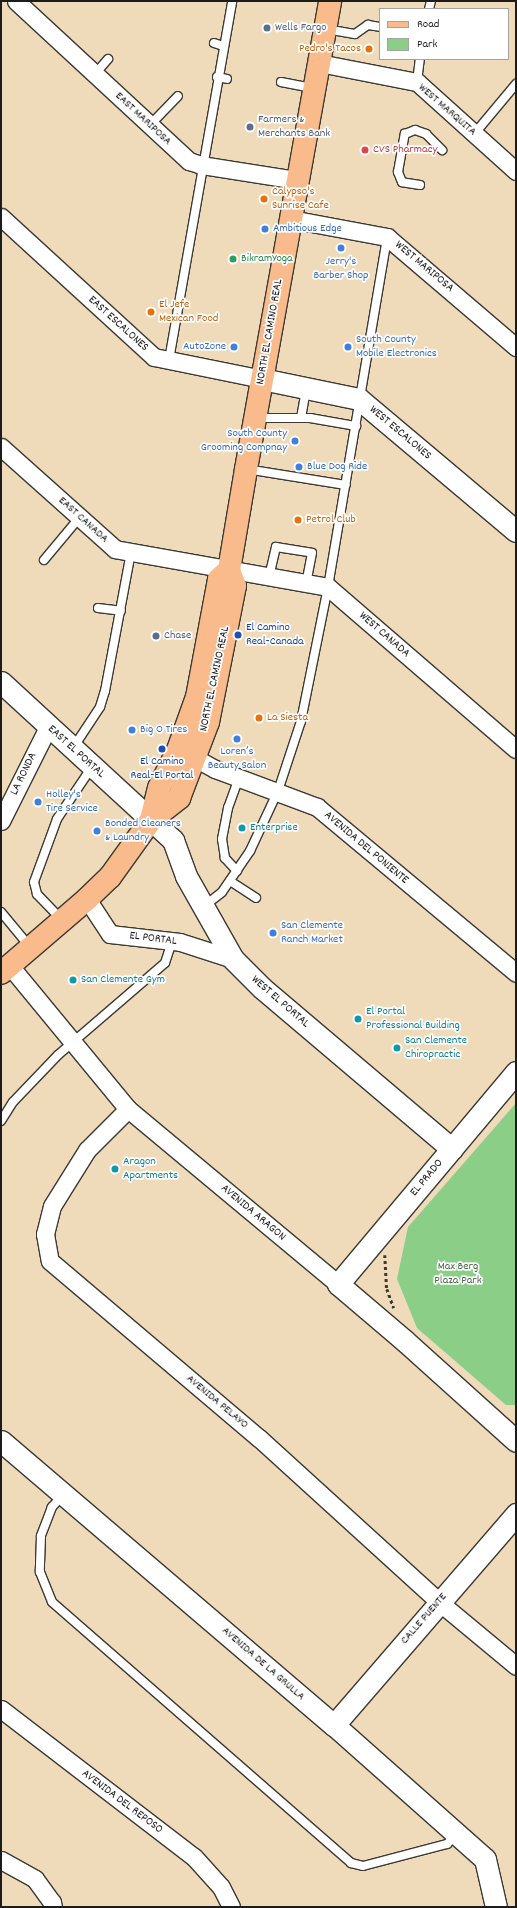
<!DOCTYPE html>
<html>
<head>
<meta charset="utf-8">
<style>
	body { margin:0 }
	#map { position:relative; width:517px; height:1908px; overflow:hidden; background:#efdbb9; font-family:Dekko,sans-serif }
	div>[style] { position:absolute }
	.green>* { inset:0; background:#8ace88 }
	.path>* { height:2.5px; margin-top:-1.25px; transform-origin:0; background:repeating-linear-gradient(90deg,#3c3934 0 3px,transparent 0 6px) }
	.roads { filter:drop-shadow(1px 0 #3c3934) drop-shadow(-1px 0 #3c3934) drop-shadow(0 1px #3c3934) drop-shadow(0 -1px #3c3934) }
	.service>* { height:8px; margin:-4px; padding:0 4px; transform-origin:4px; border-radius:4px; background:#fff }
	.minor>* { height:17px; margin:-8.5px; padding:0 8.5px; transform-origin:8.5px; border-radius:8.5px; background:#fff }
	.tertiary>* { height:21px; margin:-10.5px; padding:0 10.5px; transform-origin:10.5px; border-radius:10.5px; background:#fff }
	.primary>* { height:22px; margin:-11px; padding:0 11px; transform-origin:11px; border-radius:11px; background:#fabb8c }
	.dots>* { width:11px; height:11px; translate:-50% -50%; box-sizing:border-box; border:2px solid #fff; border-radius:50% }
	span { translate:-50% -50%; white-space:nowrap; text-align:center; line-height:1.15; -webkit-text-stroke:3.5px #fff; paint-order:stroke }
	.service-label { font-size:12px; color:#4e5e75 }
	.left { translate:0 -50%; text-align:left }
	.food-label { font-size:12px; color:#c56008 }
	.right { translate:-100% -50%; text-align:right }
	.street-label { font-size:12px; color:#1c1c1c }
	.health-label { font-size:12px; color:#be3a42 }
	.shop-label { font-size:12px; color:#366cbe }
	.leisure-label { font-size:12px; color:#27864d }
	.transit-label { font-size:12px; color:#164399 }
	.culture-label { font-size:12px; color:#0d838f }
	.park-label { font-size:12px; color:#486347 }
	.frame { position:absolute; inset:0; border:2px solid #1c1c1c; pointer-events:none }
	.legend { position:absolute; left:379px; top:8px; width:130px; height:52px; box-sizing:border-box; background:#fff; border:1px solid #a4a4a4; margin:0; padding:5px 7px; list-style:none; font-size:12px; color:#1c1c1c }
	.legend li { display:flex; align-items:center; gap:8px; height:20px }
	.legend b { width:20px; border:1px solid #a4a4a4 }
</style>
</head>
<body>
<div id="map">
	<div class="green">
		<i style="clip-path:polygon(516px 1103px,516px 1405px,506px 1405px,417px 1328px,397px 1279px,408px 1227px)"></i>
	</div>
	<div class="path">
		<i style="left:385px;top:1255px;width:34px;rotate:87deg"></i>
		<i style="left:387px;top:1289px;width:20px;rotate:70deg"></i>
	</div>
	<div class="roads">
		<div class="service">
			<i style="left:429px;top:9px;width:8px;rotate:-76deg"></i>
			<i style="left:326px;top:29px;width:29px;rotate:10deg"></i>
			<i style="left:355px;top:34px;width:16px;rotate:-35deg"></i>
			<i style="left:368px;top:25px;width:12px;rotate:9deg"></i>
			<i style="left:214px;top:43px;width:9px;rotate:18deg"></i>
			<i style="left:95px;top:74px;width:20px;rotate:-49deg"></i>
			<i style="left:217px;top:77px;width:10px;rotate:11deg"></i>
			<i style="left:281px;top:82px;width:33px;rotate:11deg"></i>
			<i style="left:417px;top:82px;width:23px;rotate:-83deg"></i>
			<i style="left:150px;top:125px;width:40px;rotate:-46deg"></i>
			<i style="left:475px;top:133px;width:64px;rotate:-50.1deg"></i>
			<i style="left:420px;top:185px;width:18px;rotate:-171deg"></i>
			<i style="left:402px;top:182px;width:11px;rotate:-112deg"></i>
			<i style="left:398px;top:172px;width:39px;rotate:-80deg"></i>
			<i style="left:405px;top:134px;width:11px;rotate:-22deg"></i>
			<i style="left:415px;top:130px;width:12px;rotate:20deg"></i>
			<i style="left:426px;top:134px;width:23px;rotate:45deg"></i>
			<i style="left:169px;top:360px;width:364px;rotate:-80deg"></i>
			<i style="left:255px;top:418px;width:55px"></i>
			<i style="left:310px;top:418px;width:47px;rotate:9.9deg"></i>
			<i style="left:301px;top:418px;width:28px;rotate:-80deg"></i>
			<i style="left:246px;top:469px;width:101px;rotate:9.1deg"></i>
			<i style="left:44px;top:560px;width:56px;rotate:-50.1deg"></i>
			<i style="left:269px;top:577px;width:31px;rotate:-77deg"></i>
			<i style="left:276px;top:547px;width:36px;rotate:9deg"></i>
			<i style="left:312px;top:553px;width:31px;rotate:101deg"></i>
			<i style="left:98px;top:608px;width:23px;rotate:7deg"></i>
			<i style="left:73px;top:748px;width:49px;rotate:-56.6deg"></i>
			<i style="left:100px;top:707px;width:17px;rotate:-73deg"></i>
			<i style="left:105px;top:691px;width:141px;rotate:-79.4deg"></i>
			<i style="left:237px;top:871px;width:18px;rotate:-133deg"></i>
			<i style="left:225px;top:858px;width:19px;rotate:-99deg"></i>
			<i style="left:222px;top:839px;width:32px;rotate:-79deg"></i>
			<i style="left:228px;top:808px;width:33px;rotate:-70deg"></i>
			<i style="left:230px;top:881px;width:31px;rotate:33deg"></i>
			<i style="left:203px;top:907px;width:24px;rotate:-38deg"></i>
			<i style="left:222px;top:892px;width:50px;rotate:-55.7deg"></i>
			<i style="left:250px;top:851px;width:66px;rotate:-65deg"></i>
			<i style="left:278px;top:791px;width:74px;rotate:-71.8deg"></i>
			<i style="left:301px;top:721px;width:137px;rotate:-78.6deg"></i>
			<i style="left:328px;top:587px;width:355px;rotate:-80.4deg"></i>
			<i style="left:1px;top:912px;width:45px;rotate:50.4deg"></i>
			<i style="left:62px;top:920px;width:36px;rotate:-134deg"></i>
			<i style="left:37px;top:894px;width:12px;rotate:-104deg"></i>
			<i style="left:34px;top:882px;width:67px;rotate:-69.9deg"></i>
			<i style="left:57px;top:819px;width:63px;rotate:-56.1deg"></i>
			<i style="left:1px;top:1121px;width:22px;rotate:-58deg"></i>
			<i style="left:13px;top:1102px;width:65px;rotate:-46.2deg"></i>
			<i style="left:58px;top:1055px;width:141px;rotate:-40.7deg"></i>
			<i style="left:165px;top:963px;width:23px;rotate:-72deg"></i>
			<i style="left:64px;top:1494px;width:18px;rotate:133deg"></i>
			<i style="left:52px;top:1507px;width:31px;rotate:111deg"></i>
			<i style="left:41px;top:1536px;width:36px;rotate:92deg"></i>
			<i style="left:40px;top:1572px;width:32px;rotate:68deg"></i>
			<i style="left:52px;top:1602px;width:397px;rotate:41.1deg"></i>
			<i style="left:351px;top:1863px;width:12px;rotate:14deg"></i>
			<i style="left:363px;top:1866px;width:87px;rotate:-14.7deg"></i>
			<i style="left:447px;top:1844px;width:13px;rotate:-45deg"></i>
		</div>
		<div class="minor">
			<i style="left:16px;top:1px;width:236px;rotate:42.8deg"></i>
			<i style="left:189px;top:161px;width:13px;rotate:18deg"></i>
			<i style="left:201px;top:165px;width:97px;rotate:8.9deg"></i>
			<i style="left:319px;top:63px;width:100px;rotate:11deg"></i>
			<i style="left:417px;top:82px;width:133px;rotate:42deg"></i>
			<i style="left:1px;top:217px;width:207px;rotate:42.5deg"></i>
			<i style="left:154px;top:357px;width:110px;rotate:11.5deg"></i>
			<i style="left:290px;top:219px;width:99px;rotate:10.5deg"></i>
			<i style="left:387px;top:237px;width:170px;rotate:40.5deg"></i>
			<i style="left:1px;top:447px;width:153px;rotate:41.8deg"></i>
			<i style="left:115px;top:549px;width:216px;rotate:10.1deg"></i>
			<i style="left:328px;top:587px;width:248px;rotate:40.8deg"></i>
			<i style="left:195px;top:758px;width:23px;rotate:29deg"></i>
			<i style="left:215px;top:769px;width:109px;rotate:20.4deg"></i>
			<i style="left:317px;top:807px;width:259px;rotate:39.8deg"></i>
			<i style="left:1px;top:821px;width:105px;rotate:-63.4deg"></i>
			<i style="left:87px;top:899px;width:42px;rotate:56.7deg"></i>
			<i style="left:110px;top:934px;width:70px;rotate:6.5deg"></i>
			<i style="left:180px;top:942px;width:56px;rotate:17.8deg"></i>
			<i style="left:10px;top:966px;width:185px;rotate:50.5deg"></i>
			<i style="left:128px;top:1109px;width:273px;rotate:39.8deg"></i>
			<i style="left:128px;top:1109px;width:58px;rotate:135deg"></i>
			<i style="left:87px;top:1150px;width:66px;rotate:122deg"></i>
			<i style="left:52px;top:1206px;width:29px;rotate:104deg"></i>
			<i style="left:45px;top:1234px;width:27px;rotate:80deg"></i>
			<i style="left:50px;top:1261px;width:274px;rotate:40.3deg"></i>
			<i style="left:259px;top:1438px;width:244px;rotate:42.3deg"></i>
			<i style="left:439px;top:1602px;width:100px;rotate:39.7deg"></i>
			<i style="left:1px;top:1709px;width:243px;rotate:37.5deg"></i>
			<i style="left:194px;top:1857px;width:40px;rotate:48deg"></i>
			<i style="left:221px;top:1887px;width:22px;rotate:63deg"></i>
			<i style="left:1px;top:1860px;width:39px;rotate:29deg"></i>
			<i style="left:35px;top:1879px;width:29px;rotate:54deg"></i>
			<i style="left:52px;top:1902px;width:5px;rotate:79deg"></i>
		</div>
		<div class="tertiary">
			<i style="left:262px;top:379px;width:99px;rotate:11.7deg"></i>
			<i style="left:359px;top:399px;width:205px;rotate:40.1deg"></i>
			<i style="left:1px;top:682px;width:234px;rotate:42.6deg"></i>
			<i style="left:173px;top:840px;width:38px;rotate:70deg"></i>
			<i style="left:186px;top:876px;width:95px;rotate:60.5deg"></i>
			<i style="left:233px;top:959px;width:41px;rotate:45deg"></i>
			<i style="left:262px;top:988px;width:249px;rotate:40.3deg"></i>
			<i style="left:516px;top:1072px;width:277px;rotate:130deg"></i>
			<i style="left:338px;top:1284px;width:88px;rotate:40.4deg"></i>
			<i style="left:405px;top:1341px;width:149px;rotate:42deg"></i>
			<i style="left:1px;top:1441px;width:438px;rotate:40.5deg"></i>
			<i style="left:334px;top:1725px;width:202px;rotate:41.6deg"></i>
			<i style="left:485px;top:1859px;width:49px;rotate:77.1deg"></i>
			<i style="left:334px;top:1725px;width:279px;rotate:-49.2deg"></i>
		</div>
		<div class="primary">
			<i style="left:151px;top:820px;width:33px;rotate:-76deg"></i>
			<i style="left:159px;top:788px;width:42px;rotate:-63.4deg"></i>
			<i style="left:178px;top:750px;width:56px;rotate:-70.3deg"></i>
			<i style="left:197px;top:697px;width:120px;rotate:-79.4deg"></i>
			<i style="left:219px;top:579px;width:13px;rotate:-42deg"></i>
			<i style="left:1px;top:973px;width:113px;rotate:-40.7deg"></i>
			<i style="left:87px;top:899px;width:32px;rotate:-44deg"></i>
			<i style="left:110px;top:877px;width:70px;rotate:-54.3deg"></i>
			<i style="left:151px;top:820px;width:36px;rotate:-38deg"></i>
			<i style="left:179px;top:798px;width:81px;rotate:-69.1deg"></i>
			<i style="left:208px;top:722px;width:139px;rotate:-78.8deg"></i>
			<i style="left:235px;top:586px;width:17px;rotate:-111deg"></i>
			<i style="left:229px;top:570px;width:102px;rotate:-80.4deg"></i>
			<i style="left:246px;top:469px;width:475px;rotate:-79.8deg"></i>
		</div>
	</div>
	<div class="dots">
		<i style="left:267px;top:28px;background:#5c6f8a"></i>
		<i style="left:369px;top:49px;background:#e8710a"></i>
		<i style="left:250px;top:127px;background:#5c6f8a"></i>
		<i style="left:365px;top:150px;background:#e0444e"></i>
		<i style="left:264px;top:199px;background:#e8710a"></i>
		<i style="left:265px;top:229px;background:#3f7fe0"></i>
		<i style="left:341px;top:248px;background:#3f7fe0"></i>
		<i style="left:233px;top:259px;background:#2e9e5b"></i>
		<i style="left:151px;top:312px;background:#e8710a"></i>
		<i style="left:234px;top:347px;background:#3f7fe0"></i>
		<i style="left:348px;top:347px;background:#3f7fe0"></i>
		<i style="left:295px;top:441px;background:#3f7fe0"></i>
		<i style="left:299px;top:467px;background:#3f7fe0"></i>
		<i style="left:298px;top:520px;background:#e8710a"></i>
		<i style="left:238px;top:635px;background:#1a4fb4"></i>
		<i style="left:156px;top:636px;background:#5c6f8a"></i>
		<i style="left:259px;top:718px;background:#e8710a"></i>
		<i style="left:132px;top:730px;background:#3f7fe0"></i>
		<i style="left:237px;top:739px;background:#3f7fe0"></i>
		<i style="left:162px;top:749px;background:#1a4fb4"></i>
		<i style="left:38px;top:802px;background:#3f7fe0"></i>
		<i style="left:242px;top:828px;background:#0f9aa8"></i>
		<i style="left:97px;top:831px;background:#3f7fe0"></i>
		<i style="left:273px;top:933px;background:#3f7fe0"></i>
		<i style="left:73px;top:980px;background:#0f9aa8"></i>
		<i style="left:358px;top:1019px;background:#0f9aa8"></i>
		<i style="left:397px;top:1048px;background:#0f9aa8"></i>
		<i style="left:115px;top:1169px;background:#0f9aa8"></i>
	</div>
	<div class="service-label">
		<span class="left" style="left:275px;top:28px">Wells Fargo</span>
		<span class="left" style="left:258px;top:127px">Farmers &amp;<br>Merchants Bank</span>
		<span class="left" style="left:164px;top:636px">Chase</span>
	</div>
	<div class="food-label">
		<span class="right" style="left:361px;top:49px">Pedro's Tacos</span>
		<span class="left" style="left:272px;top:199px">Calypso's<br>Sunrise Cafe</span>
		<span class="left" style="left:159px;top:312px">El Jefe<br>Mexican Food</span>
		<span class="left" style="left:306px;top:520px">Petrol Club</span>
		<span class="left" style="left:267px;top:718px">La Siesta</span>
	</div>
	<div class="street-label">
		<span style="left:447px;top:110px;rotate:41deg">WEST MARQUITA</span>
		<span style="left:143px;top:119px;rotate:43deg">EAST MARIPOSA</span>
		<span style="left:424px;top:267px;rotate:40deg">WEST MARIPOSA</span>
		<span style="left:118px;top:324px;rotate:42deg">EAST ESCALONES</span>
		<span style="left:270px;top:332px;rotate:-80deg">NORTH EL CAMINO REAL</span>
		<span style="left:400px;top:433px;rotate:40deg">WEST ESCALONES</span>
		<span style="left:83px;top:520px;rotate:42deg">EAST CANADA</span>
		<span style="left:384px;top:635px;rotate:41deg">WEST CANADA</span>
		<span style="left:215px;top:679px;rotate:-78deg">NORTH EL CAMINO REAL</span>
		<span style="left:76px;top:752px;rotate:42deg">EAST EL PORTAL</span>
		<span style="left:24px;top:774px;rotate:-64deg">LA RONDA</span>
		<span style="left:366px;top:848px;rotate:40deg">AVENIDA DEL PONIENTE</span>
		<span style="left:153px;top:939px;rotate:7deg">EL PORTAL</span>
		<span style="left:280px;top:1002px;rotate:41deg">WEST EL PORTAL</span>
		<span style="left:427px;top:1178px;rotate:-50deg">EL PRADO</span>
		<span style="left:253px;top:1213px;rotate:40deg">AVENIDA ARAGON</span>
		<span style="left:217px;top:1402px;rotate:40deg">AVENIDA PELAYO</span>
		<span style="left:424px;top:1619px;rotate:-49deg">CALLE PUENTE</span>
		<span style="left:263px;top:1664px;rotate:41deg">AVENIDA DE LA GRULLA</span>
		<span style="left:122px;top:1802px;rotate:37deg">AVENIDA DEL REPOSO</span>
	</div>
	<div class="health-label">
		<span class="left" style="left:373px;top:150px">CVS Pharmacy</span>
	</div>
	<div class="shop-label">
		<span class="left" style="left:273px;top:229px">Ambitious Edge</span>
		<span style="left:341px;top:269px">Jerry's<br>Barber Shop</span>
		<span class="left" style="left:356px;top:347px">South County<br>Mobile Electronics</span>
		<span class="right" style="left:226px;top:347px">AutoZone</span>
		<span class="right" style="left:287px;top:441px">South County<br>Grooming Compnay</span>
		<span class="left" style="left:307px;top:467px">Blue Dog Ride</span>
		<span class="left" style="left:140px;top:730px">Big O Tires</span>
		<span style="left:237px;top:759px">Loren’s<br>Beauty Salon</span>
		<span class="left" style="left:46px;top:802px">Holley's<br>Tire Service</span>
		<span class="left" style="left:105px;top:831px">Bonded Cleaners<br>&amp; Laundry</span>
		<span class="left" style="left:281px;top:933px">San Clemente<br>Ranch Market</span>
	</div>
	<div class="leisure-label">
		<span class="left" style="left:241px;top:259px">BikramYoga</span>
	</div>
	<div class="transit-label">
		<span class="left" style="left:246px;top:635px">El Camino<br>Real-Canada</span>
		<span style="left:162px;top:769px">El Camino<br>Real-El Portal</span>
	</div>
	<div class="culture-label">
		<span class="left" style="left:250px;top:828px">Enterprise</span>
		<span class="left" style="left:81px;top:980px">San Clemente Gym</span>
		<span class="left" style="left:366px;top:1019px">El Portal<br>Professional Building</span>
		<span class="left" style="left:405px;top:1048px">San Clemente<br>Chiropractic</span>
		<span class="left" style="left:123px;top:1169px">Aragon<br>Apartments</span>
	</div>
	<div class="park-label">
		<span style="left:458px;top:1274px">Max Berg<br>Plaza Park</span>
	</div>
	<div class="frame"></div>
	<ul class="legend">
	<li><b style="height:5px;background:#fabb8c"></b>Road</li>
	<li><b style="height:11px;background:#8ace88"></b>Park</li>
	</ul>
</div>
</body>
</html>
